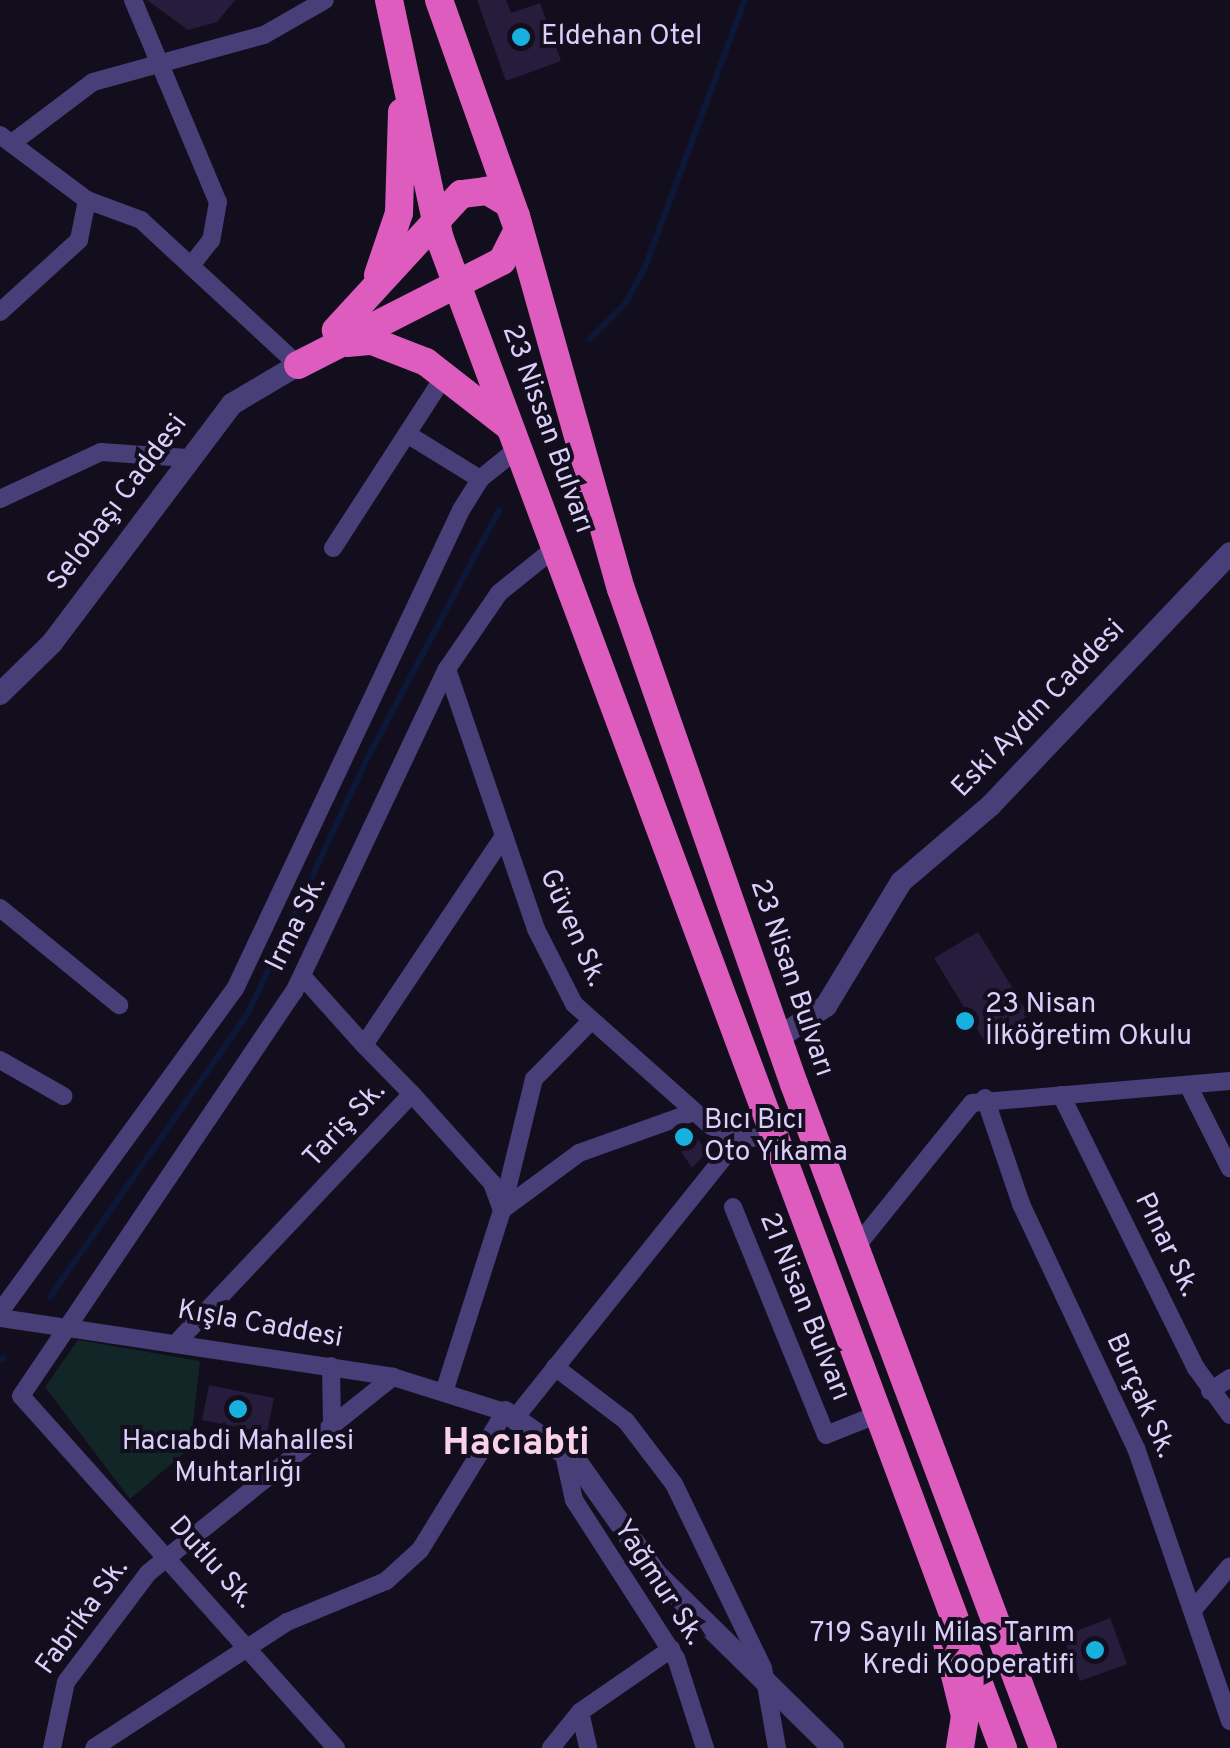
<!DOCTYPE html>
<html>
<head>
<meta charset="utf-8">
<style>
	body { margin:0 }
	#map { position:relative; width:1230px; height:1748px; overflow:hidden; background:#130e1d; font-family:Overpass,sans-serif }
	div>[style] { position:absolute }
	.green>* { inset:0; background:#122527 }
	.stream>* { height:6px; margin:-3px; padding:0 3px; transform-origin:3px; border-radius:3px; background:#0d1737 }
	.building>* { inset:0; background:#271c3c }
	.minor>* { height:18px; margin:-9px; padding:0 9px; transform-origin:9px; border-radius:9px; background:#483e78 }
	.tertiary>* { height:22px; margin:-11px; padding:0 11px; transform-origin:11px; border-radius:11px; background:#483e78 }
	.trunk>* { height:28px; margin:-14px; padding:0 14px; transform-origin:14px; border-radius:14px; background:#de5cbd }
	.dots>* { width:28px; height:28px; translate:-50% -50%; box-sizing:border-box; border:5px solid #130e1d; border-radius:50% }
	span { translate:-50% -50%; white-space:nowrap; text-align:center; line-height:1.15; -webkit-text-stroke:8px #130e1d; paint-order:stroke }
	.poi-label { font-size:28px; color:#dacffa }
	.left { translate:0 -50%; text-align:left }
	.right { translate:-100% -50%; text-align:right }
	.street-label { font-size:28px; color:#dacffa }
	.district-label { font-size:38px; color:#fad1e6; font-weight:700 }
</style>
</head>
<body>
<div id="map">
	<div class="green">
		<i style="clip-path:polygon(78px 1340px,200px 1361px,190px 1448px,130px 1499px,45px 1387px)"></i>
	</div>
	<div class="stream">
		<i style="left:590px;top:339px;width:49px;rotate:-45deg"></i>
		<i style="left:625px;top:304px;width:42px;rotate:-61.6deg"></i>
		<i style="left:645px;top:267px;width:285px;rotate:-69.5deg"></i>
		<i style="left:50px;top:1297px;width:346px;rotate:-55.1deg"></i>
		<i style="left:248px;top:1013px;width:285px;rotate:-64.9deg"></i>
		<i style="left:369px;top:755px;width:277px;rotate:-62deg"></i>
		<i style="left:0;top:1360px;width:4px;rotate:-34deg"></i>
	</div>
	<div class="building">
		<i style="clip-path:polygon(147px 0,235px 0,217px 22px,188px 30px)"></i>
		<i style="clip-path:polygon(477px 0,506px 0,511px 13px,540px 3px,561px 61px,506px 81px)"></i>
		<i style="clip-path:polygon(978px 932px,1029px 1015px,985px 1042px,934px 958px)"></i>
		<i style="clip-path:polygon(691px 1126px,706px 1153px,692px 1168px,670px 1134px)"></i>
		<i style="clip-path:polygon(209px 1385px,274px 1398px,267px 1433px,202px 1420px)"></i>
		<i style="clip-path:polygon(1110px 1618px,1127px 1664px,1080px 1681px,1063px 1636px)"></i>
	</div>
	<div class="minor">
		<i style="left:133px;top:0;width:219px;rotate:67.2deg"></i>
		<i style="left:218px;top:202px;width:39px;rotate:100deg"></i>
		<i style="left:211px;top:240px;width:33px;rotate:128deg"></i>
		<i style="left:0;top:135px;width:109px;rotate:36.8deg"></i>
		<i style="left:87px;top:200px;width:58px;rotate:20.3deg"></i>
		<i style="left:141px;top:220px;width:214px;rotate:42.7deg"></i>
		<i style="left:12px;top:143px;width:101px;rotate:-37deg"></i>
		<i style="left:93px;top:82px;width:177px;rotate:-15.4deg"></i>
		<i style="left:264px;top:35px;width:70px;rotate:-29.8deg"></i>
		<i style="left:0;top:312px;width:107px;rotate:-42.3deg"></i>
		<i style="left:79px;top:240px;width:41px;rotate:-78.7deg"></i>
		<i style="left:407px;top:434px;width:86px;rotate:31.7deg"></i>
		<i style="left:0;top:499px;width:111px;rotate:-25deg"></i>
		<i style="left:101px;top:452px;width:86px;rotate:4deg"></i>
		<i style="left:333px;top:548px;width:208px;rotate:-57.1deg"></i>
		<i style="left:447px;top:669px;width:275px;rotate:71.1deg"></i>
		<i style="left:536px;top:929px;width:84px;rotate:63.1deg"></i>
		<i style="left:574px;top:1004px;width:183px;rotate:41.7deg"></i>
		<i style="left:711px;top:1126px;width:34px;rotate:23deg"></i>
		<i style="left:0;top:908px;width:154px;rotate:39.2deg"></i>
		<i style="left:303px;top:977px;width:91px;rotate:48.1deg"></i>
		<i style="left:0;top:1060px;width:73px;rotate:29.7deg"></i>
		<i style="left:1190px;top:1089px;width:89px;rotate:63.4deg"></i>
		<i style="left:412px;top:1094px;width:120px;rotate:48deg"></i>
		<i style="left:492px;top:1183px;width:29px;rotate:70deg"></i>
		<i style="left:1061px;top:1095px;width:305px;rotate:63.7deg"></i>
		<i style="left:1196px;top:1368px;width:58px;rotate:54.1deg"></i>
		<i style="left:985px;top:1098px;width:112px;rotate:71.2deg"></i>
		<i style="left:1021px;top:1204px;width:270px;rotate:64.8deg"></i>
		<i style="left:1136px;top:1448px;width:289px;rotate:71deg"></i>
		<i style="left:733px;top:1207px;width:246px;rotate:67.8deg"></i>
		<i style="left:826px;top:1435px;width:54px;rotate:-21.8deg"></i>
		<i style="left:502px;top:1210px;width:135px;rotate:-76.3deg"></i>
		<i style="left:534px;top:1079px;width:80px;rotate:-45.5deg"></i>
		<i style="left:855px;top:1248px;width:186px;rotate:-51.1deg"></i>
		<i style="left:972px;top:1103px;width:259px;rotate:-4.9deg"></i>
		<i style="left:0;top:1312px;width:399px;rotate:-54deg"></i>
		<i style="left:235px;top:989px;width:530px;rotate:-64.74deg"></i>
		<i style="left:461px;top:510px;width:36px;rotate:-58deg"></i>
		<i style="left:480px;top:479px;width:53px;rotate:-38.8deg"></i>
		<i style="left:0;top:1318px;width:397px;rotate:8.5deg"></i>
		<i style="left:393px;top:1377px;width:117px;rotate:17.4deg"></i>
		<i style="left:505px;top:1412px;width:162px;rotate:121.6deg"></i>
		<i style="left:420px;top:1550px;width:46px;rotate:137.6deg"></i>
		<i style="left:386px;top:1581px;width:107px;rotate:157.5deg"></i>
		<i style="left:287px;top:1622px;width:230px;rotate:146.9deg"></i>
		<i style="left:180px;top:1339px;width:337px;rotate:-46.6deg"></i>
		<i style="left:412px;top:1094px;width:69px;rotate:-134.4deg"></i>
		<i style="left:364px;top:1045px;width:252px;rotate:-56.2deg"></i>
		<i style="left:331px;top:1366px;width:58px;rotate:89deg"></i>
		<i style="left:555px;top:1367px;width:89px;rotate:37.3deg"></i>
		<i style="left:626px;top:1421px;width:79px;rotate:52.7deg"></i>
		<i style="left:674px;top:1484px;width:204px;rotate:64.2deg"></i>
		<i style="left:763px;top:1668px;width:81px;rotate:80.1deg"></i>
		<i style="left:445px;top:1389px;width:188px;rotate:-72.3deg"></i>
		<i style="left:502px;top:1210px;width:96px;rotate:-36.5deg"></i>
		<i style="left:579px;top:1153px;width:122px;rotate:-19.6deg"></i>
		<i style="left:1210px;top:1391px;width:24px;rotate:-33deg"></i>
		<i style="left:515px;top:1418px;width:336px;rotate:-51.3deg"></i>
		<i style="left:725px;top:1156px;width:24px;rotate:-45deg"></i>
		<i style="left:742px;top:1139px;width:27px;rotate:-6deg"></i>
		<i style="left:563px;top:1450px;width:51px;rotate:77.6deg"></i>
		<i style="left:574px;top:1500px;width:188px;rotate:57.2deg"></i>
		<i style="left:676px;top:1658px;width:95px;rotate:72.1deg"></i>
		<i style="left:1193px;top:1610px;width:57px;rotate:-49.9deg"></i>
		<i style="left:580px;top:1712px;width:111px;rotate:-34.7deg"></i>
		<i style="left:52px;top:1748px;width:67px;rotate:-78deg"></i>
		<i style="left:66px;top:1682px;width:136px;rotate:-53deg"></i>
		<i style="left:148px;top:1573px;width:314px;rotate:-38.7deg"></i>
		<i style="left:336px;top:1748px;width:472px;rotate:-131.8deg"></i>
		<i style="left:21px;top:1396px;width:488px;rotate:-56deg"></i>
		<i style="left:294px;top:992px;width:357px;rotate:-64.7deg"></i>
		<i style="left:447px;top:669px;width:92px;rotate:-55.6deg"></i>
		<i style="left:499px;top:593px;width:73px;rotate:-38.9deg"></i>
		<i style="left:551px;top:1748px;width:46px;rotate:-51.1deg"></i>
		<i style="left:580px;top:1712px;width:37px;rotate:77deg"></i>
	</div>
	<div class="tertiary">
		<i style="left:0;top:694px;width:73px;rotate:-44.4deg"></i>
		<i style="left:52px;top:643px;width:299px;rotate:-53deg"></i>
		<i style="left:232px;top:404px;width:77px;rotate:-30.6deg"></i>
		<i style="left:778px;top:1038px;width:58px;rotate:-33.7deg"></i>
		<i style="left:826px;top:1006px;width:145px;rotate:-58.8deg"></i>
		<i style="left:901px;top:882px;width:118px;rotate:-40.5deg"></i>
		<i style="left:991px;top:805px;width:347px;rotate:-46.5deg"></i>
		<i style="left:505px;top:1412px;width:86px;rotate:34.6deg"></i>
		<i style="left:576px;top:1461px;width:138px;rotate:54.7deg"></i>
		<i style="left:656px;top:1574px;width:248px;rotate:44.5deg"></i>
	</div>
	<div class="trunk">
		<i style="left:389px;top:0;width:244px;rotate:78deg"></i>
		<i style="left:440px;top:239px;width:1611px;rotate:69.54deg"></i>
		<i style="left:439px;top:0;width:229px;rotate:70.4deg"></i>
		<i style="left:516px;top:216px;width:387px;rotate:74.3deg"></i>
		<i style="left:621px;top:589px;width:524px;rotate:70.74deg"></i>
		<i style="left:794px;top:1084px;width:709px;rotate:69.44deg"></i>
		<i style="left:378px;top:275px;width:65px;rotate:-71.3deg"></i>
		<i style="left:399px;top:213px;width:101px;rotate:-88.3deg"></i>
		<i style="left:347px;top:343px;width:25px;rotate:-5deg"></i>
		<i style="left:372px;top:341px;width:58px;rotate:21.3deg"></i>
		<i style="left:426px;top:362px;width:103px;rotate:37.9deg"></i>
		<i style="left:298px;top:365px;width:229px;rotate:-27deg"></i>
		<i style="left:502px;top:261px;width:36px;rotate:-63deg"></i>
		<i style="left:518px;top:229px;width:27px;rotate:-110deg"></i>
		<i style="left:509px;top:204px;width:26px;rotate:-149deg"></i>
		<i style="left:487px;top:191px;width:26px;rotate:173deg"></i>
		<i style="left:461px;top:194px;width:185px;rotate:132.6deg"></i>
		<i style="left:946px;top:1639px;width:79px;rotate:76.1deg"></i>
		<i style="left:965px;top:1716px;width:32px;rotate:99deg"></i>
	</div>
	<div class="dots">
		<i style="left:521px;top:37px;background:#17b0df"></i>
		<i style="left:965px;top:1021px;background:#17b0df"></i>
		<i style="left:684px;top:1137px;background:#17b0df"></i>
		<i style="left:238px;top:1409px;background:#17b0df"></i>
		<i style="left:1095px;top:1650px;background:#17b0df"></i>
	</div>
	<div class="poi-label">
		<span class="left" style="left:541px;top:37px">Eldehan Otel</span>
		<span class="left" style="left:985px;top:1021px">23 Nisan<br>İlköğretim Okulu</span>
		<span class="left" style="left:704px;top:1137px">Bıcı Bıcı<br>Oto Yıkama</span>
		<span style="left:238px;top:1458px">Hacıabdi Mahallesi<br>Muhtarlığı</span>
		<span class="right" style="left:1075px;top:1650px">719 Sayılı Milas Tarım<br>Kredi Kooperatifi</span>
	</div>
	<div class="street-label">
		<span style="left:547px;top:429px;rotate:70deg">23 Nissan Bulvarı</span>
		<span style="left:118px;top:503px;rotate:-53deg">Selobaşı Caddesi</span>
		<span style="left:1039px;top:709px;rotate:-46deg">Eski Aydın Caddesi</span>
		<span style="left:297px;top:924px;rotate:-64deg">Irma Sk.</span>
		<span style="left:572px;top:928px;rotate:66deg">Güven Sk.</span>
		<span style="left:791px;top:978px;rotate:71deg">23 Nisan Bulvarı</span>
		<span style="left:345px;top:1125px;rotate:-47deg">Tariş Sk.</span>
		<span style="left:1166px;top:1245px;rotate:64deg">Pınar Sk.</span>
		<span style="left:804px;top:1307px;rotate:68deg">21 Nisan Bulvarı</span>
		<span style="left:260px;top:1325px;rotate:10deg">Kışla Caddesi</span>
		<span style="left:1140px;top:1396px;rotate:66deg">Burçak Sk.</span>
		<span style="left:211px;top:1563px;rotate:48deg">Dutlu Sk.</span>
		<span style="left:658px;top:1583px;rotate:57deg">Yağmur Sk.</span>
		<span style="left:83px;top:1617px;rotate:-54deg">Fabrika Sk.</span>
	</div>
	<div class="district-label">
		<span style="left:516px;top:1445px">Hacıabti</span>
	</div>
</div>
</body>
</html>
